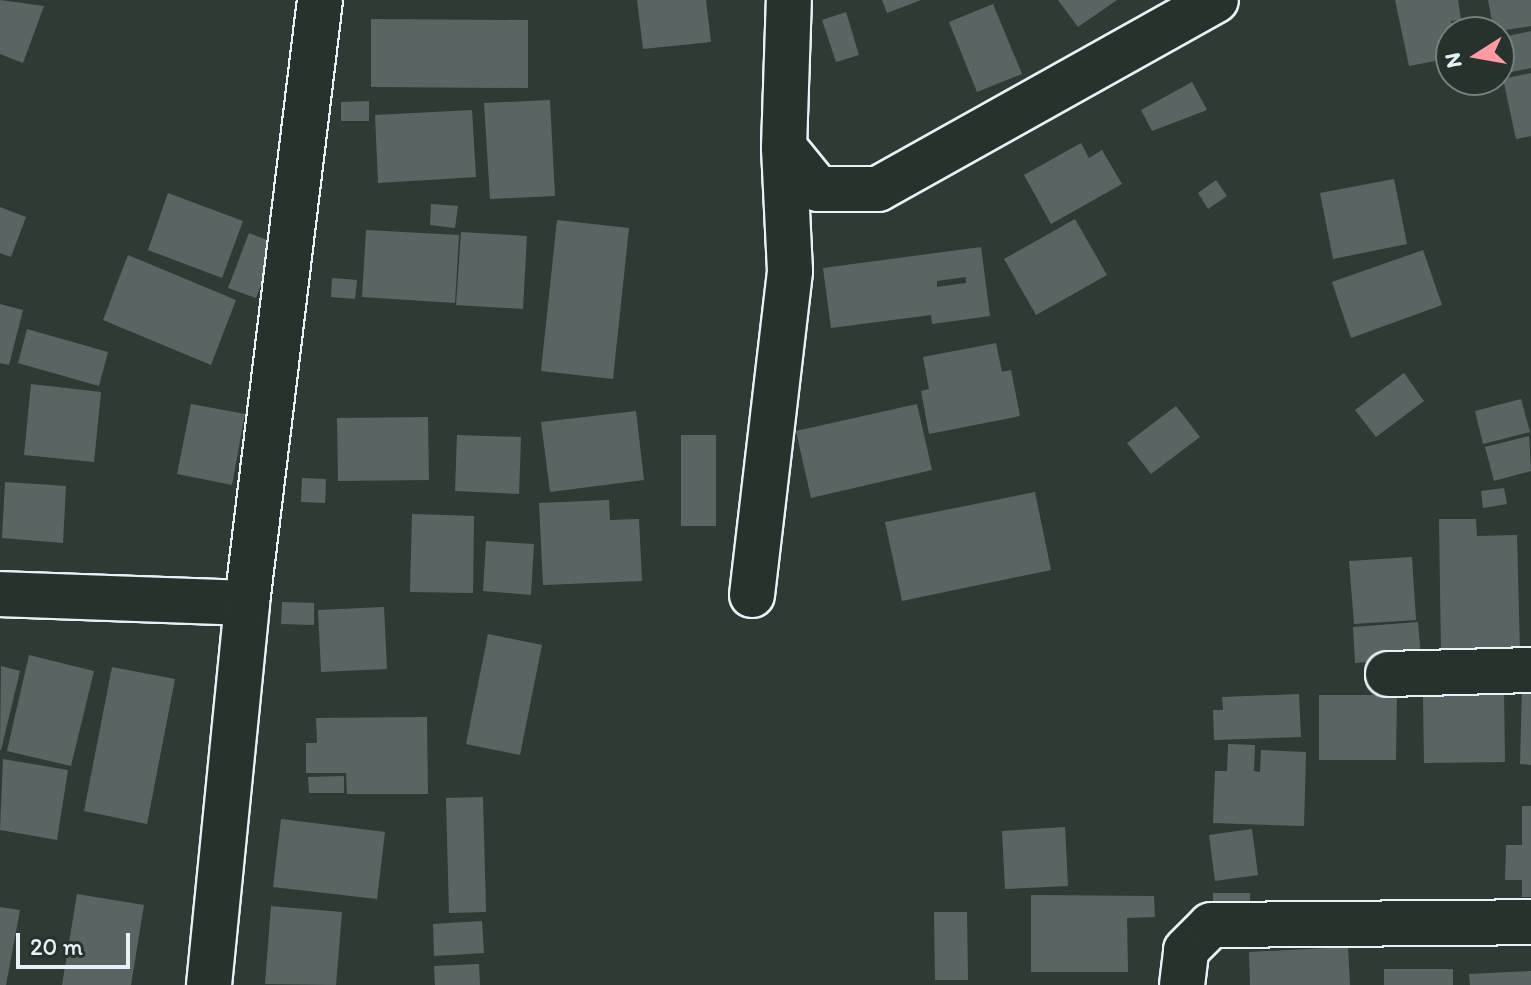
<!DOCTYPE html>
<html>
<head>
<meta charset="utf-8">
<style>
	body { margin:0 }
	#map { position:relative; width:1531px; height:985px; overflow:hidden; background:#2e3b35; font-family:Itim,sans-serif }
	div>[style] { position:absolute }
	.building>* { inset:0; background:#596563 }
	.roads { filter:drop-shadow(2px 0 #e8f1f8) drop-shadow(-2px 0 #e8f1f8) drop-shadow(0 2px #e8f1f8) drop-shadow(0 -2px #e8f1f8) }
	.minor>* { height:44px; margin:-22px; padding:0 22px; transform-origin:22px; border-radius:22px; background:#26332d }
	span { translate:-50% -50%; white-space:nowrap; text-align:center; line-height:1.15; -webkit-text-stroke:6px #26332d; paint-order:stroke }
	.north { position:absolute; left:1435px; top:16px; width:80px; height:80px; box-sizing:border-box; background:#26332d; border:2px solid #747f7e; border-radius:50%; rotate:259deg; font-size:22px; font-weight:700; line-height:32px; text-align:center; color:#e8f1f8 }
	.north::after { content:''; display:block; margin:auto; width:28px; height:36px; background:#ff9aa2; clip-path:polygon(50% 0,100% 100%,50% 72%,0 100%) }
	.scale { position:absolute; left:16px; top:933px; width:114px; height:36px; box-sizing:border-box; border:4px solid #e8f1f8; border-top:0; padding-left:10px; font-size:24px; line-height:28px; white-space:nowrap; color:#e8f1f8; -webkit-text-stroke:6px #26332d; paint-order:stroke }
</style>
</head>
<body>
<div id="map">
	<div class="building">
		<i style="clip-path:polygon(0 0,44px 6px,23px 63px,0 54px)"></i>
		<i style="clip-path:polygon(637px 0,706px 0,711px 42px,643px 49px)"></i>
		<i style="clip-path:polygon(882px 0,921px 0,887px 13px)"></i>
		<i style="clip-path:polygon(1058px 0,1117px 0,1078px 27px)"></i>
		<i style="clip-path:polygon(1395px 0,1458px 0,1461px 20px,1451px 21px,1451px 58px,1409px 66px)"></i>
		<i style="clip-path:polygon(1488px 0,1531px 0,1531px 26px,1494px 32px)"></i>
		<i style="clip-path:polygon(993px 4px,1022px 74px,977px 92px,949px 22px)"></i>
		<i style="clip-path:polygon(846px 12px,859px 55px,836px 62px,822px 20px)"></i>
		<i style="clip-path:polygon(371px 19px,528px 20px,528px 88px,371px 87px)"></i>
		<i style="clip-path:polygon(1531px 31px,1531px 68px,1502px 74px,1499px 38px)"></i>
		<i style="clip-path:polygon(1531px 73px,1531px 136px,1516px 139px,1503px 79px)"></i>
		<i style="clip-path:polygon(1192px 82px,1207px 110px,1152px 131px,1141px 110px)"></i>
		<i style="clip-path:polygon(550px 100px,555px 196px,490px 199px,484px 103px)"></i>
		<i style="clip-path:polygon(369px 101px,369px 121px,341px 121px,341px 102px)"></i>
		<i style="clip-path:polygon(472px 110px,476px 177px,378px 183px,375px 115px)"></i>
		<i style="clip-path:polygon(1081px 143px,1089px 158px,1102px 150px,1122px 184px,1051px 224px,1024px 175px)"></i>
		<i style="clip-path:polygon(1394px 179px,1407px 244px,1333px 259px,1320px 193px)"></i>
		<i style="clip-path:polygon(1216px 180px,1227px 196px,1208px 209px,1198px 193px)"></i>
		<i style="clip-path:polygon(168px 193px,243px 221px,222px 278px,148px 250px)"></i>
		<i style="clip-path:polygon(431px 204px,458px 206px,455px 228px,430px 225px)"></i>
		<i style="clip-path:polygon(0 207px,26px 217px,11px 257px,0 253px)"></i>
		<i style="clip-path:polygon(1075px 219px,1107px 275px,1036px 315px,1004px 259px)"></i>
		<i style="clip-path:polygon(557px 220px,629px 228px,613px 379px,541px 371px)"></i>
		<i style="clip-path:polygon(366px 230px,459px 235px,455px 303px,362px 297px)"></i>
		<i style="clip-path:polygon(461px 232px,527px 236px,523px 309px,456px 305px)"></i>
		<i style="clip-path:polygon(249px 233px,277px 244px,256px 298px,228px 288px)"></i>
		<i style="clip-path:polygon(evenodd,981px 247px,990px 316px,932px 324px,931px 315px,831px 328px,823px 268px,981px 247px,966px 277px,966px 283px,937px 287px,937px 281px,966px 277px)"></i>
		<i style="clip-path:polygon(1423px 250px,1442px 305px,1351px 338px,1332px 282px)"></i>
		<i style="clip-path:polygon(128px 255px,236px 300px,211px 365px,103px 320px)"></i>
		<i style="clip-path:polygon(332px 278px,357px 280px,355px 299px,331px 297px)"></i>
		<i style="clip-path:polygon(0 304px,23px 310px,9px 365px,0 363px)"></i>
		<i style="clip-path:polygon(27px 329px,108px 352px,99px 386px,18px 363px)"></i>
		<i style="clip-path:polygon(996px 343px,1002px 372px,1011px 370px,1020px 416px,929px 434px,921px 391px,929px 389px,923px 357px)"></i>
		<i style="clip-path:polygon(1404px 373px,1424px 401px,1376px 437px,1355px 410px)"></i>
		<i style="clip-path:polygon(31px 384px,101px 392px,94px 462px,24px 455px)"></i>
		<i style="clip-path:polygon(1521px 399px,1530px 432px,1483px 444px,1475px 411px)"></i>
		<i style="clip-path:polygon(191px 404px,245px 414px,232px 485px,177px 474px)"></i>
		<i style="clip-path:polygon(917px 404px,932px 470px,811px 498px,796px 431px)"></i>
		<i style="clip-path:polygon(1176px 406px,1200px 437px,1151px 474px,1127px 443px)"></i>
		<i style="clip-path:polygon(636px 411px,644px 480px,550px 492px,541px 422px)"></i>
		<i style="clip-path:polygon(428px 417px,429px 480px,338px 481px,337px 418px)"></i>
		<i style="clip-path:polygon(457px 435px,521px 437px,519px 494px,455px 491px)"></i>
		<i style="clip-path:polygon(681px 435px,716px 435px,716px 526px,681px 526px)"></i>
		<i style="clip-path:polygon(1529px 436px,1531px 471px,1494px 481px,1485px 447px)"></i>
		<i style="clip-path:polygon(302px 478px,326px 479px,325px 503px,301px 502px)"></i>
		<i style="clip-path:polygon(5px 482px,66px 486px,63px 543px,2px 538px)"></i>
		<i style="clip-path:polygon(1504px 488px,1507px 504px,1483px 508px,1481px 491px)"></i>
		<i style="clip-path:polygon(1035px 492px,1051px 570px,902px 601px,885px 522px)"></i>
		<i style="clip-path:polygon(609px 500px,610px 520px,639px 519px,642px 581px,543px 585px,539px 503px)"></i>
		<i style="clip-path:polygon(412px 514px,474px 516px,473px 593px,410px 592px)"></i>
		<i style="clip-path:polygon(1439px 519px,1476px 519px,1477px 536px,1517px 535px,1520px 651px,1441px 652px)"></i>
		<i style="clip-path:polygon(486px 541px,534px 544px,531px 595px,483px 591px)"></i>
		<i style="clip-path:polygon(1412px 557px,1416px 620px,1354px 624px,1349px 561px)"></i>
		<i style="clip-path:polygon(282px 602px,314px 603px,314px 625px,281px 624px)"></i>
		<i style="clip-path:polygon(384px 607px,387px 669px,321px 672px,318px 610px)"></i>
		<i style="clip-path:polygon(1418px 622px,1421px 658px,1355px 663px,1353px 627px)"></i>
		<i style="clip-path:polygon(488px 634px,542px 645px,520px 755px,466px 744px)"></i>
		<i style="clip-path:polygon(29px 655px,94px 671px,71px 766px,7px 751px)"></i>
		<i style="clip-path:polygon(1px 666px,20px 671px,1px 750px,0 750px)"></i>
		<i style="clip-path:polygon(112px 667px,175px 679px,147px 824px,84px 811px)"></i>
		<i style="clip-path:polygon(1522px 685px,1531px 686px,1531px 765px,1520px 764px)"></i>
		<i style="clip-path:polygon(1504px 693px,1505px 762px,1424px 763px,1423px 694px)"></i>
		<i style="clip-path:polygon(1299px 694px,1301px 737px,1214px 740px,1213px 710px,1223px 710px,1222px 697px)"></i>
		<i style="clip-path:polygon(1319px 695px,1397px 695px,1396px 760px,1319px 760px)"></i>
		<i style="clip-path:polygon(427px 717px,428px 794px,347px 794px,346px 773px,306px 773px,306px 743px,317px 743px,316px 718px)"></i>
		<i style="clip-path:polygon(1228px 744px,1255px 745px,1254px 771px,1260px 772px,1261px 750px,1306px 752px,1304px 826px,1213px 823px,1215px 771px,1227px 771px)"></i>
		<i style="clip-path:polygon(3px 759px,68px 770px,57px 840px,0 830px)"></i>
		<i style="clip-path:polygon(344px 776px,344px 793px,309px 793px,308px 777px)"></i>
		<i style="clip-path:polygon(483px 797px,486px 912px,449px 913px,446px 798px)"></i>
		<i style="clip-path:polygon(1522px 806px,1531px 806px,1531px 897px,1522px 897px,1522px 880px,1505px 880px,1506px 845px,1522px 845px)"></i>
		<i style="clip-path:polygon(281px 819px,385px 832px,377px 899px,273px 887px)"></i>
		<i style="clip-path:polygon(1065px 827px,1068px 886px,1005px 889px,1002px 831px)"></i>
		<i style="clip-path:polygon(1252px 829px,1258px 875px,1215px 881px,1209px 835px)"></i>
		<i style="clip-path:polygon(1213px 893px,1250px 893px,1250px 910px,1213px 910px)"></i>
		<i style="clip-path:polygon(77px 894px,144px 905px,131px 985px,62px 985px)"></i>
		<i style="clip-path:polygon(1031px 895px,1154px 896px,1155px 917px,1127px 918px,1128px 972px,1031px 972px)"></i>
		<i style="clip-path:polygon(271px 906px,342px 912px,336px 985px,265px 984px)"></i>
		<i style="clip-path:polygon(0 907px,20px 910px,6px 985px,0 985px)"></i>
		<i style="clip-path:polygon(934px 912px,967px 912px,968px 980px,935px 980px)"></i>
		<i style="clip-path:polygon(482px 921px,484px 953px,434px 956px,433px 924px)"></i>
		<i style="clip-path:polygon(1348px 947px,1350px 985px,1250px 985px,1249px 952px)"></i>
		<i style="clip-path:polygon(479px 964px,480px 985px,435px 985px,434px 966px)"></i>
		<i style="clip-path:polygon(1384px 969px,1453px 969px,1453px 985px,1384px 985px)"></i>
		<i style="clip-path:polygon(1531px 971px,1531px 985px,1470px 985px,1469px 974px)"></i>
	</div>
	<div class="roads">
		<div class="minor">
			<i style="left:784px;top:147px;width:54px;rotate:51deg"></i>
			<i style="left:818px;top:189px;width:60px"></i>
			<i style="left:878px;top:189px;width:387px;rotate:-29.2deg"></i>
			<i style="left:0;top:594px;width:247px;rotate:2.1deg"></i>
			<i style="left:752px;top:595px;width:326px;rotate:-83.3deg"></i>
			<i style="left:790px;top:271px;width:124px;rotate:-92.8deg"></i>
			<i style="left:784px;top:147px;width:147px;rotate:-88.1deg"></i>
			<i style="left:1388px;top:674px;width:143px;rotate:-1.6deg"></i>
			<i style="left:209px;top:985px;width:384px;rotate:-84.3deg"></i>
			<i style="left:247px;top:603px;width:607px;rotate:-83.1deg"></i>
			<i style="left:1182px;top:985px;width:35px;rotate:-83deg"></i>
			<i style="left:1186px;top:950px;width:35px;rotate:-45deg"></i>
			<i style="left:1211px;top:925px;width:320px;rotate:-0.5deg"></i>
		</div>
	</div>
	<div class="north">N</div>
	<div class="scale">20 m</div>
</div>
</body>
</html>
